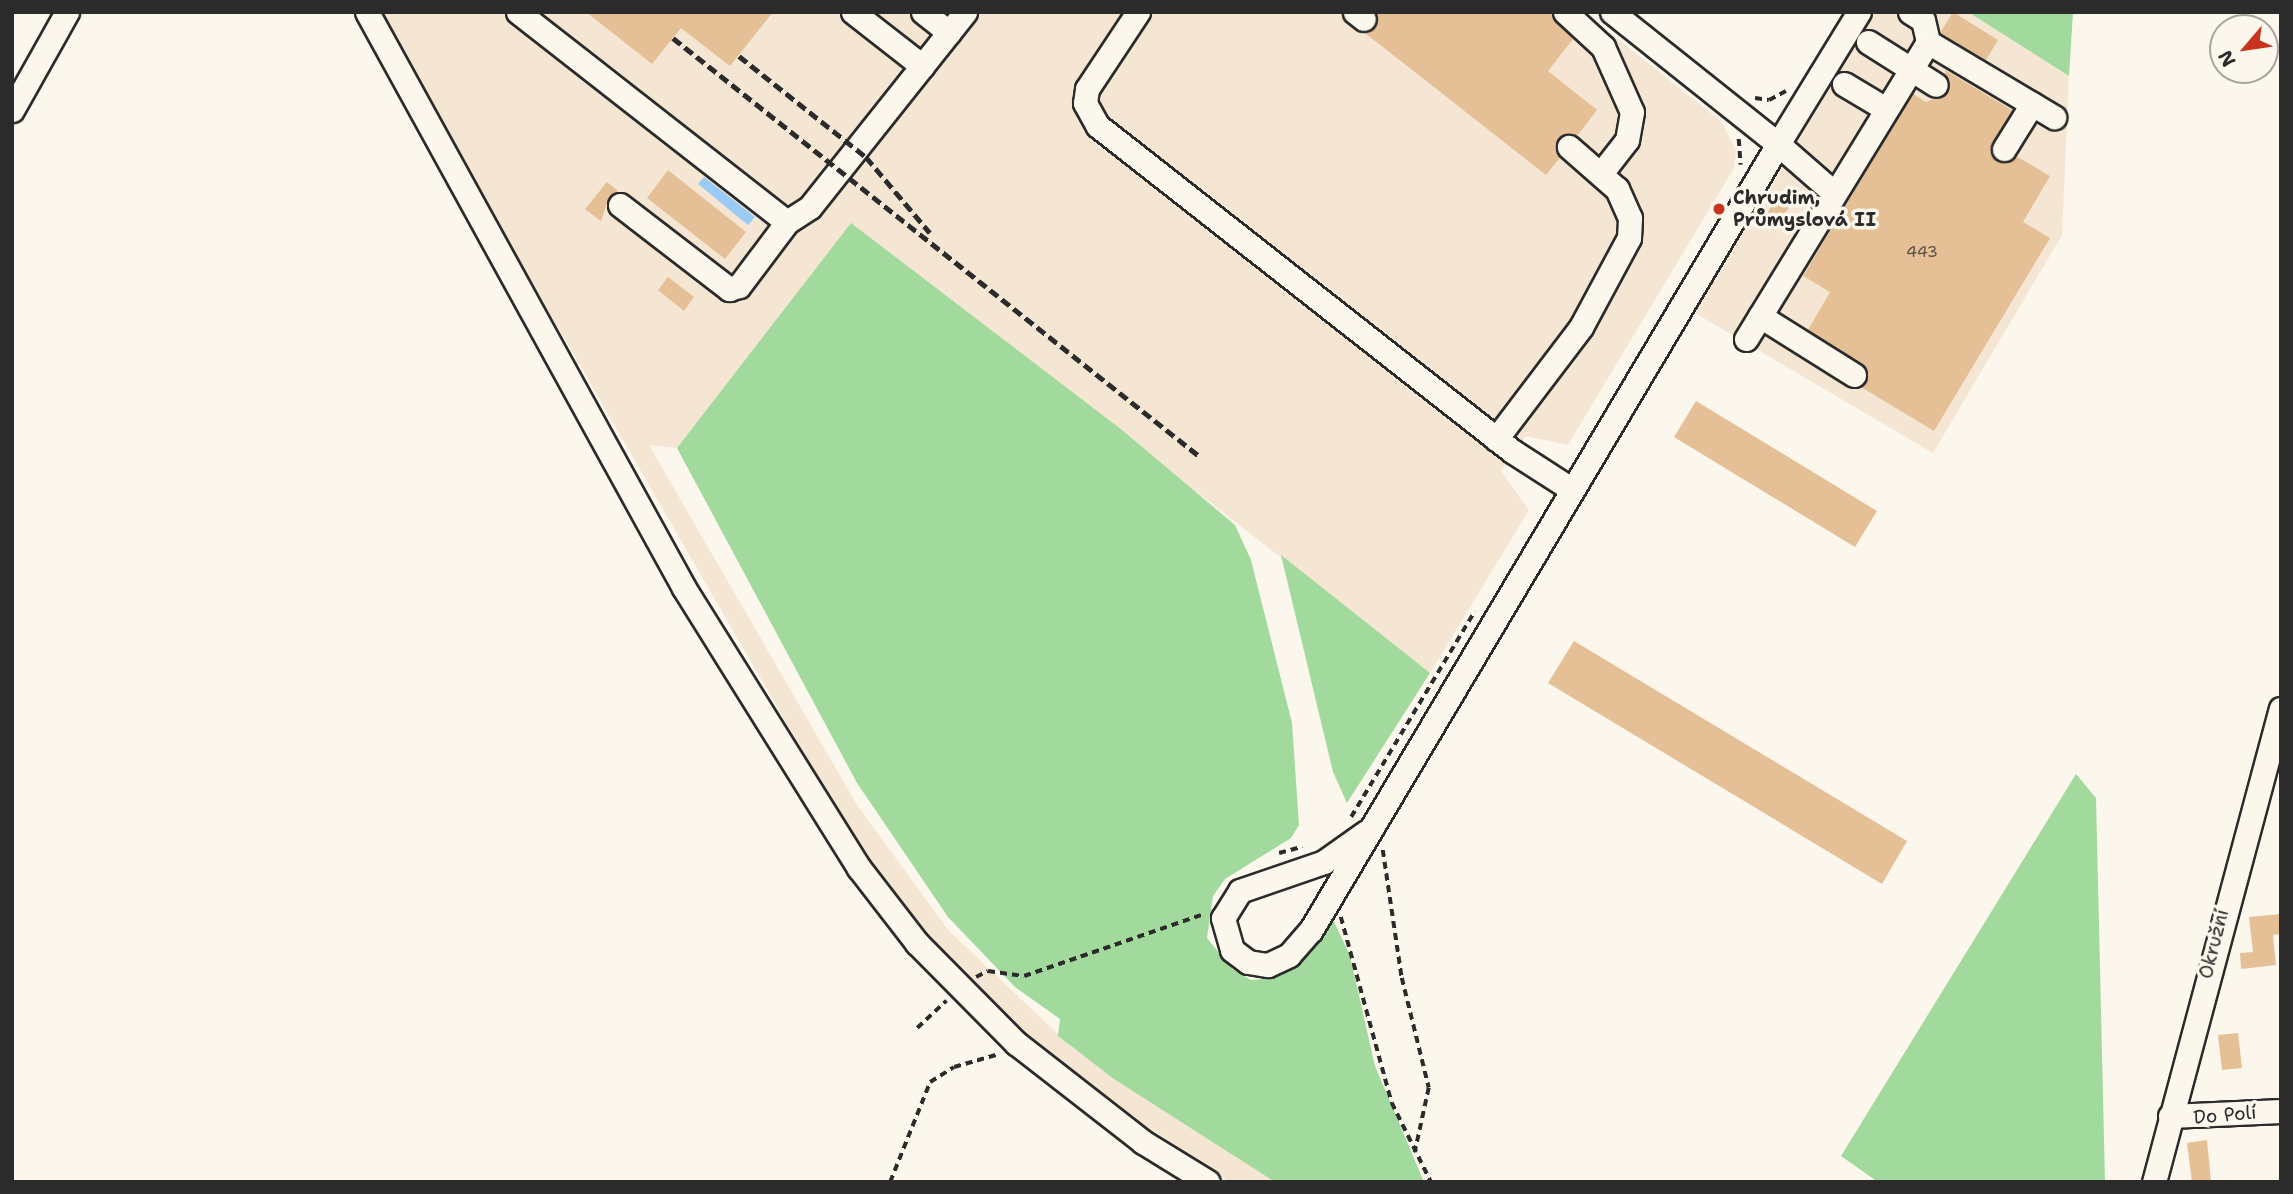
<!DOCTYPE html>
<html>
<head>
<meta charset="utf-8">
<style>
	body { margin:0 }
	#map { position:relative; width:2293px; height:1194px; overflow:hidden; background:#fbf7ec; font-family:"Shantell Sans",sans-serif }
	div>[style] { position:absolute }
	.built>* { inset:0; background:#f4e6d2 }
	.green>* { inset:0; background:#a2d99c }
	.water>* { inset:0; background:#99cbf6 }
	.building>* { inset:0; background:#e5c096 }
	.path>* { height:3.5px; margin-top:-1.75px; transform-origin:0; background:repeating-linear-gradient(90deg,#2b2b2b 0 7px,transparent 0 12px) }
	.roads { filter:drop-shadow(2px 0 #2b2b2b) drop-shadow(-2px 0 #2b2b2b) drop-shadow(0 2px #2b2b2b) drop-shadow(0 -2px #2b2b2b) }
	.minor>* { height:23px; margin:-11.5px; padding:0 11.5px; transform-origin:11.5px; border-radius:11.5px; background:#fbf7ec }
	.rail>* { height:5px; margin-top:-2.5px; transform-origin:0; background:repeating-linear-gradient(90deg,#2b2b2b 0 10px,transparent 0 15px) }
	.dots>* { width:19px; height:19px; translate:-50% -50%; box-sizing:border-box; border:4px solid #fbf7ec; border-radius:50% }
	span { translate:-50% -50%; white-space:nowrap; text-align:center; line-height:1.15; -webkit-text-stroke:7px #fbf7ec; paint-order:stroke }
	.number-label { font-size:16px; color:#5a5046 }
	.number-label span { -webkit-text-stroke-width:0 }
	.poi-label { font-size:19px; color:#2b2b2b; font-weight:700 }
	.left { translate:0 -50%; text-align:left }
	.street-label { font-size:19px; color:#2b2b2b }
	.frame { position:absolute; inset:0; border:14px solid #2b2b2b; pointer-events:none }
	.north { position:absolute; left:2209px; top:14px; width:70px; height:70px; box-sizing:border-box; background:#fbf7ec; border:2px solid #a8a59f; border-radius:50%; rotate:241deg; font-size:19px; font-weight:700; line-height:28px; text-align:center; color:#2b2b2b }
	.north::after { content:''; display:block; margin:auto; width:24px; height:32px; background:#c8321e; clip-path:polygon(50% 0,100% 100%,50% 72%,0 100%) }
</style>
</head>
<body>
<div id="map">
	<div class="built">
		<i style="clip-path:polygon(376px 12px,1584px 12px,1721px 121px,1736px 150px,1734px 168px,1568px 445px,1526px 436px,1501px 471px,1529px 510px,1430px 673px,851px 224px,677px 448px,649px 445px,857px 805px,949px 931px,1075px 1050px,1275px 1182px,1230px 1182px,1060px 1068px,958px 977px,870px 868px)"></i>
		<i style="clip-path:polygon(1875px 12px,1968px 12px,2069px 76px,2062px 235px,1933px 453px,1695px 313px)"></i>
	</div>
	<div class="green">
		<i style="clip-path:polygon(1968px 12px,2073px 12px,2069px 76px)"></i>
		<i style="clip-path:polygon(851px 223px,1122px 430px,1235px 525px,1251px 560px,1292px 723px,1299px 825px,1291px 838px,1225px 879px,1213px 896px,1207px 938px,1232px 969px,1251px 980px,1263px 979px,1311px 953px,1331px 915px,1350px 956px,1375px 1066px,1424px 1182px,1275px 1182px,1114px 1079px,1058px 1036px,1060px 1019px,1015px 987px,948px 917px,857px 783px,677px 448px)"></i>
		<i style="clip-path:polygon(1281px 555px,1430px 673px,1347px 803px,1333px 772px)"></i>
		<i style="clip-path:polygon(2076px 774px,2096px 798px,2105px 1182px,1878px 1182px,1841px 1156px)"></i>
	</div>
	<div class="water">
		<i style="clip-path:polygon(704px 177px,755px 217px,748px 225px,698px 184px)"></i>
	</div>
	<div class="building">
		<i style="clip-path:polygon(586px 12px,773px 12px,730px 66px,681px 28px,652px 64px)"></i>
		<i style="clip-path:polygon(1376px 12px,1551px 12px,1573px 39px,1548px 71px,1597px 110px,1577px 136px,1558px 138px,1560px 158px,1546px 175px,1365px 33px,1375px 27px)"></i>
		<i style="clip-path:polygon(1953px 12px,1998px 40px,1986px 60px,1940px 33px)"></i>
		<i style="clip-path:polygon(1945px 70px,2012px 110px,1991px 155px,2003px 163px,2016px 156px,2050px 176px,2023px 222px,2050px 238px,1934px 431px,1861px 387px,1866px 368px,1808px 330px,1830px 292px,1803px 276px,1913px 94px,1926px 102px,1947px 93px)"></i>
		<i style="clip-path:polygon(668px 170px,746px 232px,725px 259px,647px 198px)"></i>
		<i style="clip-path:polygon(607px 182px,618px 191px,609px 197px,601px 221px,585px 209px)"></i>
		<i style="clip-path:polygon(1776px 197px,1792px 202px,1777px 228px,1764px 220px)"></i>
		<i style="clip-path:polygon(668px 277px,694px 297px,684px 311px,658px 290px)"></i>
		<i style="clip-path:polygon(1696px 401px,1877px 511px,1855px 547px,1674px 437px)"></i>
		<i style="clip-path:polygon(1574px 641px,1907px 841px,1882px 884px,1548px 683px)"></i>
		<i style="clip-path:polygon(2281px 914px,2281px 934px,2273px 935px,2276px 965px,2241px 969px,2240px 953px,2253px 952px,2249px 917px)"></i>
		<i style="clip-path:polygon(2238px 1033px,2242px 1068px,2222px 1070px,2218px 1035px)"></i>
		<i style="clip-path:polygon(2207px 1140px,2211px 1182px,2192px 1182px,2187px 1143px)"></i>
	</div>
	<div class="path">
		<i style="left:1755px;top:98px;width:14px;rotate:8deg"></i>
		<i style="left:1769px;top:100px;width:19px;rotate:-28deg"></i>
		<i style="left:1739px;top:139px;width:26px;rotate:86deg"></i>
		<i style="left:1351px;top:817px;width:240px;rotate:-59deg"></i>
		<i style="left:1383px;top:850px;width:129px;rotate:81.6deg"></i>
		<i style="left:1402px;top:978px;width:113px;rotate:76.2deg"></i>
		<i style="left:1429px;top:1088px;width:66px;rotate:102.3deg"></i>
		<i style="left:1279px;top:853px;width:24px;rotate:-15deg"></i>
		<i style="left:1341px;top:917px;width:193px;rotate:74.7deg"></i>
		<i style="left:1392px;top:1103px;width:88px;rotate:63.7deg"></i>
		<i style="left:976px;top:977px;width:13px;rotate:-27deg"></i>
		<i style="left:988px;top:971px;width:36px;rotate:8deg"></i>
		<i style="left:1024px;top:976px;width:190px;rotate:-19deg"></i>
		<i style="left:917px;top:1028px;width:40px;rotate:-43deg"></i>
		<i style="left:890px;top:1182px;width:108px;rotate:-68.2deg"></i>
		<i style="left:930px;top:1082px;width:28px;rotate:-32deg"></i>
		<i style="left:954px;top:1067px;width:47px;rotate:-16.1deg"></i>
	</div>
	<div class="roads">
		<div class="minor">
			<i style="left:367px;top:12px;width:657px;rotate:61.17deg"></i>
			<i style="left:684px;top:588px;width:330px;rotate:58deg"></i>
			<i style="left:859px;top:868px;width:95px;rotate:52.3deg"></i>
			<i style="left:917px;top:943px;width:141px;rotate:45.3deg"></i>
			<i style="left:1016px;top:1043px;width:161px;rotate:37.9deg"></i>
			<i style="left:1143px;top:1142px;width:76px;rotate:31.6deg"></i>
			<i style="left:518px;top:12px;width:341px;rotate:38deg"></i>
			<i style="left:787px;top:222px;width:27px;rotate:-33deg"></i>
			<i style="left:810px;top:207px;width:249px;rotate:-51.5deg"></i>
			<i style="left:853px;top:12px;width:88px;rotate:38deg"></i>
			<i style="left:923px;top:12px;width:33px;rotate:38deg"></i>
			<i style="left:1138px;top:12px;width:92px;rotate:123.5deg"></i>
			<i style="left:1087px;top:89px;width:14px;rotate:98deg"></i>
			<i style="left:1085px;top:103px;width:26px;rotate:61deg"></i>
			<i style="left:1098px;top:126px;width:526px;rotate:38.13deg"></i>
			<i style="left:1512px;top:451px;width:70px;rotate:32.8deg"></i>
			<i style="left:1355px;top:12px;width:11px;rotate:38deg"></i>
			<i style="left:1565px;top:12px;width:52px;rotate:42.6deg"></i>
			<i style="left:1603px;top:47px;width:71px;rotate:66deg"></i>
			<i style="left:1632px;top:112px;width:28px;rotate:100deg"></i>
			<i style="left:1627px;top:140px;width:41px;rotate:128deg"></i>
			<i style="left:1910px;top:12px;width:15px;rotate:32deg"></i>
			<i style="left:1923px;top:20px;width:23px;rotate:77deg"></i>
			<i style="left:1868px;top:42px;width:80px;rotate:32.3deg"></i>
			<i style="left:1844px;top:84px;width:49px;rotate:30.8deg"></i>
			<i style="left:12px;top:110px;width:112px;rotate:-60.7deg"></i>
			<i style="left:2004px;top:149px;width:53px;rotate:-58.1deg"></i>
			<i style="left:1833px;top:192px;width:73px;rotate:-138.9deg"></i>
			<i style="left:1778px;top:144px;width:155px;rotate:-58.5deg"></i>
			<i style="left:620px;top:205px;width:138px;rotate:37.6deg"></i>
			<i style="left:729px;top:289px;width:10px;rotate:-17deg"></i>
			<i style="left:739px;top:286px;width:80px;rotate:-53.1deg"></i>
			<i style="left:1760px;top:316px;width:111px;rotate:32.1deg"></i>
			<i style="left:1746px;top:339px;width:348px;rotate:-58.5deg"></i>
			<i style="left:1928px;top:42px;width:147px;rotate:30.8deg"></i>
			<i style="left:1496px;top:439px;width:141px;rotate:-52.8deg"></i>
			<i style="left:1581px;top:327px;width:101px;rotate:-61.7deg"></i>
			<i style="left:1629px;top:238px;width:20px;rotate:-87deg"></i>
			<i style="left:1630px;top:218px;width:32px;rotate:-114deg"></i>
			<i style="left:1617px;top:189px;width:64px;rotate:-138.8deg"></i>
			<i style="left:1366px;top:832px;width:52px;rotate:144.5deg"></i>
			<i style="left:1324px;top:862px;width:89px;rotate:161deg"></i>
			<i style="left:1240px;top:891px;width:32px;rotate:122deg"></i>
			<i style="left:1223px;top:918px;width:33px;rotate:74deg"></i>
			<i style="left:1232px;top:950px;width:20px;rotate:37deg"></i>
			<i style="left:1248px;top:962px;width:20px;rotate:9deg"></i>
			<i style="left:1268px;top:965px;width:23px;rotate:-25deg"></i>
			<i style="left:1289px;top:955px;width:33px;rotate:-49deg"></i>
			<i style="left:1311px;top:930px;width:914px;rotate:-59.28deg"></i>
			<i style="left:1778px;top:144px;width:212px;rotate:-141.5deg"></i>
			<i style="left:2170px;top:1116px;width:111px;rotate:-2.6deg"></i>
			<i style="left:2154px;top:1182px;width:490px;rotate:-75deg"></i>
		</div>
	</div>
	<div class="rail">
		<i style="left:673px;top:38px;width:672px;rotate:38.47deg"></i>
		<i style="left:739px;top:56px;width:162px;rotate:38.5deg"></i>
		<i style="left:866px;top:157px;width:99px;rotate:49.9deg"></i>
	</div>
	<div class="dots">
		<i style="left:1719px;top:209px;background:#c8321e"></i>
	</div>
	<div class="number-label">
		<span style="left:1922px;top:252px">443</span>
	</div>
	<div class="poi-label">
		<span class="left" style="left:1733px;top:209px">Chrudim,<br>Průmyslová II</span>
	</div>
	<div class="street-label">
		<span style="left:2214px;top:944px;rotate:-76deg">Okružní</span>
		<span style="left:2225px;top:1115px;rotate:-5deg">Do Polí</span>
	</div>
	<div class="frame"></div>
	<div class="north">N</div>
</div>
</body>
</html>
